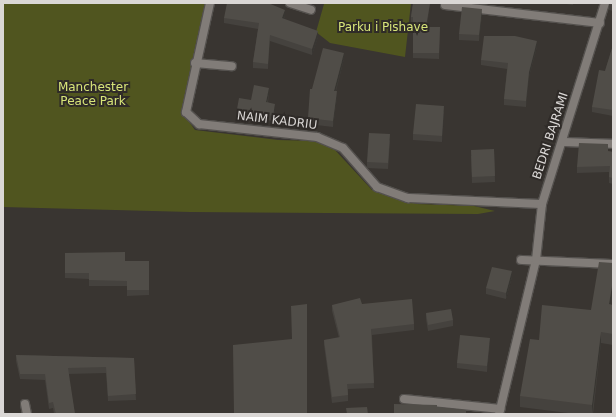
<!DOCTYPE html>
<html>
<head>
<meta charset="utf-8">
<style>
	body { margin:0 }
	#map { position:relative; width:616px; height:417px; overflow:hidden; background:#393531; font-family:"DejaVu Sans",sans-serif }
	div>[style] { position:absolute }
	.green>* { inset:0; background:#50551f }
	.roads { filter:drop-shadow(1px 0 #54514e) drop-shadow(-1px 0 #54514e) drop-shadow(0 1px #54514e) drop-shadow(0 -1px #54514e) }
	.street>* { height:8px; margin:-4px; padding:0 4px; transform-origin:4px; border-radius:4px; background:#817c78 }
	.wall>* { inset:0; background:#45423e }
	.shaded-wall>* { inset:0; background:#383632 }
	.building>* { inset:0; background:#504d48 }
	span { translate:-50% -50%; white-space:nowrap; text-align:center; line-height:1.15; -webkit-text-stroke:4px #2f2b28; paint-order:stroke }
	.park-label { font-size:12px; color:#d8e579 }
	.street-label { font-size:12px; color:#dad7d5 }
	.frame { position:absolute; inset:0; border:4px solid #dad7d5; pointer-events:none }
</style>
</head>
<body>
<div id="map">
	<div class="green">
		<i style="clip-path:polygon(3px 3px,207px 3px,182px 112px,195px 130px,278px 140px,317px 141px,335px 150px,372px 190px,417px 204px,474px 206px,495px 211px,478px 214px,190px 212px,3px 207px)"></i>
		<i style="clip-path:polygon(320px 3px,411px 3px,405px 57px,330px 43px,316px 32px,324px 4px)"></i>
	</div>
	<div class="roads">
		<div class="street">
			<i style="left:210px;top:3px;width:112px;rotate:102.4deg"></i>
			<i style="left:186px;top:112px;width:18px;rotate:43deg"></i>
			<i style="left:199px;top:124px;width:119px;rotate:6.3deg"></i>
			<i style="left:317px;top:137px;width:28px;rotate:23deg"></i>
			<i style="left:343px;top:148px;width:52px;rotate:48.9deg"></i>
			<i style="left:377px;top:187px;width:33px;rotate:20deg"></i>
			<i style="left:408px;top:198px;width:134px;rotate:2.6deg"></i>
			<i style="left:290px;top:3px;width:22px;rotate:18deg"></i>
			<i style="left:445px;top:5px;width:156px;rotate:6.6deg"></i>
			<i style="left:195px;top:63px;width:37px;rotate:5deg"></i>
			<i style="left:562px;top:142px;width:51px;rotate:2.2deg"></i>
			<i style="left:521px;top:260px;width:92px;rotate:2.5deg"></i>
			<i style="left:404px;top:399px;width:97px;rotate:5.9deg"></i>
			<i style="left:25px;top:404px;width:10px;rotate:79deg"></i>
			<i style="left:499px;top:414px;width:158px;rotate:-76.5deg"></i>
			<i style="left:536px;top:260px;width:56px;rotate:-83.9deg"></i>
			<i style="left:542px;top:204px;width:211px;rotate:-72.6deg"></i>
		</div>
	</div>
	<div class="wall">
		<i style="clip-path:polygon(413px 3px,430px 3px,427px 27px,440px 27px,439px 59px,413px 58px,413px 23px,411px 22px,411px 17px)"></i>
		<i style="clip-path:polygon(559px 3px,573px 3px,573px 5px)"></i>
		<i style="clip-path:polygon(613px 3px,613px 11px,609px 10px,609px 4px)"></i>
		<i style="clip-path:polygon(482px 15px,479px 41px,459px 40px,459px 34px)"></i>
		<i style="clip-path:polygon(285px 16px,284px 19px,318px 37px,312px 55px,270px 41px,268px 69px,253px 68px,253px 62px,258px 29px,224px 23px,224px 18px)"></i>
		<i style="clip-path:polygon(613px 45px,613px 116px,592px 112px,592px 107px,605px 71px)"></i>
		<i style="clip-path:polygon(537px 47px,529px 77px,526px 107px,504px 105px,504px 99px,507px 69px,481px 65px,481px 60px)"></i>
		<i style="clip-path:polygon(344px 59px,336px 91px,337px 97px,333px 127px,308px 124px,308px 118px,312px 89px)"></i>
		<i style="clip-path:polygon(269px 94px,268px 102px,275px 110px,273px 121px,237px 115px,237px 109px,251px 100px)"></i>
		<i style="clip-path:polygon(444px 112px,442px 142px,413px 140px,413px 134px)"></i>
		<i style="clip-path:polygon(390px 140px,388px 169px,367px 168px,367px 162px)"></i>
		<i style="clip-path:polygon(494px 149px,495px 182px,472px 183px,471px 156px)"></i>
		<i style="clip-path:polygon(608px 151px,613px 152px,613px 184px,609px 183px,609px 172px,577px 173px,577px 167px)"></i>
		<i style="clip-path:polygon(65px 253px,125px 261px,149px 261px,149px 295px,127px 296px,127px 286px,89px 286px,89px 279px,65px 278px)"></i>
		<i style="clip-path:polygon(613px 263px,613px 291px,611px 305px,613px 305px,613px 345px,601px 343px,593px 414px,576px 414px,520px 407px,520px 396px,539px 340px,591px 310px)"></i>
		<i style="clip-path:polygon(512px 277px,506px 299px,486px 294px,486px 288px)"></i>
		<i style="clip-path:polygon(362px 304px,414px 324px,414px 330px,372px 335px,374px 388px,348px 389px,348px 401px,332px 403px,324px 345px,324px 340px,339px 338px,332px 311px,332px 305px)"></i>
		<i style="clip-path:polygon(426px 313px,453px 320px,453px 326px,428px 331px,426px 319px)"></i>
		<i style="clip-path:polygon(490px 344px,487px 372px,457px 368px,457px 363px)"></i>
		<i style="clip-path:polygon(16px 355px,134px 358px,136px 400px,108px 401px,106px 373px,68px 374px,75px 414px,54px 414px,53px 408px,49px 409px,45px 380px,20px 379px,16px 361px)"></i>
	</div>
	<div class="shaded-wall">
		<i style="clip-path:polygon(430px 3px,426px 33px,426px 27px)"></i>
		<i style="clip-path:polygon(482px 9px,482px 15px,479px 41px,479px 35px)"></i>
		<i style="clip-path:polygon(285px 10px,285px 16px,282px 24px,282px 18px)"></i>
		<i style="clip-path:polygon(318px 31px,318px 37px,312px 55px,312px 49px)"></i>
		<i style="clip-path:polygon(270px 35px,270px 41px,268px 69px,268px 64px)"></i>
		<i style="clip-path:polygon(537px 41px,537px 47px,529px 77px,526px 107px,526px 101px,529px 72px)"></i>
		<i style="clip-path:polygon(344px 53px,344px 59px,334px 97px,334px 91px)"></i>
		<i style="clip-path:polygon(269px 88px,269px 94px,266px 108px,266px 102px)"></i>
		<i style="clip-path:polygon(337px 91px,337px 97px,333px 127px,333px 121px)"></i>
		<i style="clip-path:polygon(275px 104px,275px 110px,273px 121px,273px 116px)"></i>
		<i style="clip-path:polygon(444px 106px,444px 112px,442px 142px,442px 136px)"></i>
		<i style="clip-path:polygon(512px 271px,512px 277px,506px 299px,506px 293px)"></i>
		<i style="clip-path:polygon(613px 280px,613px 291px,609px 315px,609px 304px)"></i>
		<i style="clip-path:polygon(601px 332px,601px 343px,592px 414px,592px 405px)"></i>
		<i style="clip-path:polygon(490px 338px,490px 344px,487px 372px,487px 366px)"></i>
	</div>
	<div class="building">
		<i style="clip-path:polygon(227px 3px,268px 3px,285px 10px,282px 18px,318px 31px,312px 49px,270px 35px,268px 64px,253px 62px,259px 23px,224px 18px)"></i>
		<i style="clip-path:polygon(413px 3px,430px 3px,426px 27px,440px 27px,439px 53px,413px 53px,413px 17px,411px 17px)"></i>
		<i style="clip-path:polygon(610px 3px,613px 3px,613px 5px,609px 4px)"></i>
		<i style="clip-path:polygon(462px 7px,482px 9px,479px 35px,459px 34px)"></i>
		<i style="clip-path:polygon(484px 36px,515px 36px,537px 41px,529px 72px,526px 101px,504px 99px,508px 63px,481px 60px)"></i>
		<i style="clip-path:polygon(613px 45px,613px 110px,592px 107px,599px 70px,605px 71px)"></i>
		<i style="clip-path:polygon(323px 48px,344px 53px,334px 91px,337px 91px,333px 121px,308px 118px,310px 89px,312px 89px)"></i>
		<i style="clip-path:polygon(254px 85px,269px 88px,266px 102px,275px 104px,273px 116px,237px 109px,239px 98px,251px 100px)"></i>
		<i style="clip-path:polygon(416px 104px,444px 106px,442px 136px,413px 134px)"></i>
		<i style="clip-path:polygon(369px 133px,390px 134px,388px 163px,367px 162px)"></i>
		<i style="clip-path:polygon(579px 143px,608px 144px,608px 151px,613px 152px,613px 178px,609px 177px,610px 166px,577px 167px)"></i>
		<i style="clip-path:polygon(494px 149px,495px 176px,472px 177px,471px 150px)"></i>
		<i style="clip-path:polygon(125px 252px,125px 261px,149px 261px,149px 290px,127px 290px,127px 281px,89px 280px,89px 273px,65px 273px,65px 253px)"></i>
		<i style="clip-path:polygon(599px 262px,613px 263px,613px 280px,609px 304px,613px 305px,613px 334px,601px 332px,592px 405px,520px 396px,530px 339px,539px 340px,542px 305px,591px 310px)"></i>
		<i style="clip-path:polygon(492px 267px,512px 271px,506px 293px,486px 288px)"></i>
		<i style="clip-path:polygon(360px 298px,362px 304px,412px 299px,414px 324px,371px 329px,374px 383px,347px 384px,348px 395px,332px 397px,324px 340px,340px 337px,332px 305px)"></i>
		<i style="clip-path:polygon(307px 304px,307px 414px,234px 414px,233px 345px,292px 339px,291px 306px)"></i>
		<i style="clip-path:polygon(451px 309px,453px 320px,428px 325px,426px 313px)"></i>
		<i style="clip-path:polygon(460px 335px,490px 338px,487px 366px,457px 363px)"></i>
		<i style="clip-path:polygon(16px 355px,134px 358px,136px 394px,108px 396px,106px 367px,68px 368px,75px 414px,56px 414px,53px 402px,49px 403px,45px 374px,20px 374px)"></i>
		<i style="clip-path:polygon(394px 404px,437px 405px,437px 407px,466px 410px,466px 414px,394px 414px)"></i>
		<i style="clip-path:polygon(367px 407px,368px 414px,347px 414px,346px 408px)"></i>
		<i style="clip-path:polygon(3px 411px,5px 411px,5px 414px,3px 414px)"></i>
	</div>
	<div class="park-label">
		<span style="left:383px;top:28px">Parku i Pishave</span>
		<span style="left:93px;top:95px">Manchester<br>Peace Park</span>
	</div>
	<div class="street-label">
		<span style="left:277px;top:121px;rotate:7deg">NAIM KADRIU</span>
		<span style="left:551px;top:136px;rotate:-72deg">BEDRI BAJRAMI</span>
	</div>
	<div class="frame"></div>
</div>
</body>
</html>
